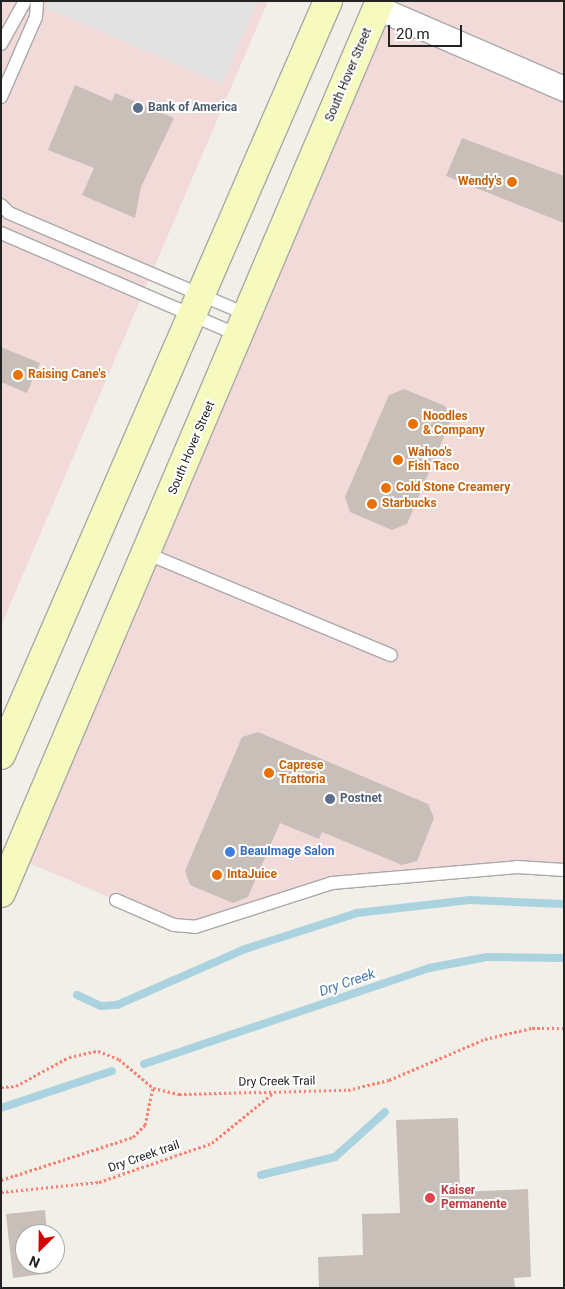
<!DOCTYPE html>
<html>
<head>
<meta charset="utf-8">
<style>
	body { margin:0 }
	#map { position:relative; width:565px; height:1289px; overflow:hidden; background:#f2efe9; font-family:Roboto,sans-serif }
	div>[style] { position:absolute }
	.commercial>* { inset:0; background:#f2dad9 }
	.parking>* { inset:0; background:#e2e2e2 }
	.stream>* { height:8px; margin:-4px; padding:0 4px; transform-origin:4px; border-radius:4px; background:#aad3df }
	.building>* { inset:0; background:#c7bfb8 }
	.path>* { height:3px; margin-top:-1.5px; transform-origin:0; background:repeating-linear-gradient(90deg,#fa8072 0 2.5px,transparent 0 5px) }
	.roads { filter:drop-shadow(1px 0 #a9a9a9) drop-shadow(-1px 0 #a9a9a9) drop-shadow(0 1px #a9a9a9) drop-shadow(0 -1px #a9a9a9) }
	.service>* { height:12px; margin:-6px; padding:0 6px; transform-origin:6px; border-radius:6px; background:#fff }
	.minor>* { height:24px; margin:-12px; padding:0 12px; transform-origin:12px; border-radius:12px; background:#fff }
	.secondary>* { height:28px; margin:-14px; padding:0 14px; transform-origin:14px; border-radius:14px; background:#f7fabf }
	.dots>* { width:14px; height:14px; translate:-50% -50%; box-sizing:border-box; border:2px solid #fff; border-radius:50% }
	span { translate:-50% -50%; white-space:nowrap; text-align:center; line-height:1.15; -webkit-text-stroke:4px #fff; paint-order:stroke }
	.street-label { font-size:12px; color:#222 }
	.service-label { font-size:12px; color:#4e5e75; font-weight:700 }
	.left { translate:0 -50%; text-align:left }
	.food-label { font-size:12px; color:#c56008; font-weight:700 }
	.right { translate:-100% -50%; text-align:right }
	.shop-label { font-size:12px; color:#366cbe; font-weight:700 }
	.health-label { font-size:12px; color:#be3a42; font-weight:700 }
	.water-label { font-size:14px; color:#4a7aab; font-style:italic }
	.frame { position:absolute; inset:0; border:2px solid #222; pointer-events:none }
	.north { position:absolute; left:15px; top:1224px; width:50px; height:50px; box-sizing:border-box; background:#fff; border:1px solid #a7a7a7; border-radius:50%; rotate:203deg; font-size:14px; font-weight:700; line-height:20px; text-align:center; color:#222 }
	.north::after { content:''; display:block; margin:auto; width:18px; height:22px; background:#d40000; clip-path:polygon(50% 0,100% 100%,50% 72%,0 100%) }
	.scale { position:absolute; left:388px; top:25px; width:74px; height:22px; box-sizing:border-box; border:2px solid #222; border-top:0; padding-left:6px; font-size:15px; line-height:18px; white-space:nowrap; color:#222; -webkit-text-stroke:4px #fff; paint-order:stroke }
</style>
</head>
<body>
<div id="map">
	<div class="commercial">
		<i style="clip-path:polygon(1px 1px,268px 1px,1px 626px)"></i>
		<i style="clip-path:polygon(380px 1px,564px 1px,564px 870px,344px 881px,195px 927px,116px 900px,17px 858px)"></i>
	</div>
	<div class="parking">
		<i style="clip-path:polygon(49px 1px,258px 1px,222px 84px,46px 8px)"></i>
	</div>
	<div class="stream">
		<i style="left:77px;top:995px;width:26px;rotate:25deg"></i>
		<i style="left:101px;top:1006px;width:16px;rotate:-4deg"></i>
		<i style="left:117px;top:1005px;width:140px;rotate:-23.6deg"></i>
		<i style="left:245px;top:949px;width:118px;rotate:-17.8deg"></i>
		<i style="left:357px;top:913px;width:113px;rotate:-6.6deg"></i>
		<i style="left:469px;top:900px;width:95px;rotate:2.4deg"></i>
		<i style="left:144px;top:1064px;width:301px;rotate:-18.6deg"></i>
		<i style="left:429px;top:968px;width:59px;rotate:-10.7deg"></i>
		<i style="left:487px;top:957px;width:77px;rotate:0.7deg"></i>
		<i style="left:1px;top:1108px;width:117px;rotate:-18.4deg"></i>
		<i style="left:261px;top:1175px;width:76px;rotate:-13.7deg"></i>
		<i style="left:335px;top:1157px;width:67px;rotate:-42deg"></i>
	</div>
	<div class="building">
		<i style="clip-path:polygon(75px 85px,112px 101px,115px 93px,174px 118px,141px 187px,135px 218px,82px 195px,94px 168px,48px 150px)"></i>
		<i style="clip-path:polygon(462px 138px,564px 176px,564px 223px,446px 176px)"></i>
		<i style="clip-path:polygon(1px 347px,40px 363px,27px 393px,1px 382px)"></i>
		<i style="clip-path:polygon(404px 389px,445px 406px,451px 420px,407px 524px,392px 530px,350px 512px,345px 497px,389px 395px)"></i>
		<i style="clip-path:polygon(258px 732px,428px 804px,434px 818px,417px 861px,402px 865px,322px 832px,319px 839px,280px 823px,248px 897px,233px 903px,190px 885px,185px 871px,242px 737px)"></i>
		<i style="clip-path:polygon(458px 1118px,460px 1192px,528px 1189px,531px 1277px,514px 1278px,515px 1288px,319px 1288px,318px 1257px,363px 1255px,362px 1214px,400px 1213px,396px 1120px)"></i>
		<i style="clip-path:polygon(45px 1210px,47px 1234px,25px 1234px,25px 1264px,50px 1264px,51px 1273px,13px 1278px,6px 1214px)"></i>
	</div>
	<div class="path">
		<i style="left:1px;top:1087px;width:15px;rotate:-4deg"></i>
		<i style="left:16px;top:1086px;width:60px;rotate:-28.7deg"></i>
		<i style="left:69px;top:1057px;width:30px;rotate:-12deg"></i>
		<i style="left:98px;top:1051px;width:22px;rotate:21deg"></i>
		<i style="left:119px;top:1059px;width:45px;rotate:40.5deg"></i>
		<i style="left:153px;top:1088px;width:27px;rotate:13deg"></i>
		<i style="left:179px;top:1094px;width:169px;rotate:-1.4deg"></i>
		<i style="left:348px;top:1090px;width:42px;rotate:-13.7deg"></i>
		<i style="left:389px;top:1080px;width:104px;rotate:-23.1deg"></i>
		<i style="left:485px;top:1039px;width:48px;rotate:-13.2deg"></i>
		<i style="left:532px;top:1028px;width:32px"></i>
		<i style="left:1px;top:1180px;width:139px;rotate:-18deg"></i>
		<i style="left:133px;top:1137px;width:17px;rotate:-45deg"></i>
		<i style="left:145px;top:1125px;width:38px;rotate:-78deg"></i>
		<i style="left:1px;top:1192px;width:99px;rotate:-5.8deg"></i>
		<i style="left:99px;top:1182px;width:120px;rotate:-19deg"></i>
		<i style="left:212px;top:1143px;width:79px;rotate:-39.3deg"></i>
	</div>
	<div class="roads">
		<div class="service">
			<i style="left:1px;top:44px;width:49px;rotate:-60.8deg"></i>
			<i style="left:1px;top:97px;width:87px;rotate:-66.4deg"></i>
			<i style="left:36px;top:17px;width:16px;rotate:-86deg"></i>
			<i style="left:1px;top:205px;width:11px;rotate:45deg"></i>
			<i style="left:9px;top:213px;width:260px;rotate:23.1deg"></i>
			<i style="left:1px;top:233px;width:260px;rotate:23.3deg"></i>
			<i style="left:148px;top:554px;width:263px;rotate:22.6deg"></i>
			<i style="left:116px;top:900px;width:63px;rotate:23.3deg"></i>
			<i style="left:174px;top:925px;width:21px;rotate:5deg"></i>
			<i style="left:195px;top:927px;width:144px;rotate:-17.8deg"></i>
			<i style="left:332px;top:883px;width:186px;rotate:-4.9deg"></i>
			<i style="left:517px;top:867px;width:47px;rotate:3.7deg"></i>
		</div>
		<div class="minor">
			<i style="left:377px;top:8px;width:204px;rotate:23.4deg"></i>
		</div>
		<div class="secondary">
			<i style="left:1px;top:755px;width:822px;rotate:-66.55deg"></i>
			<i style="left:1px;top:893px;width:969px;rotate:-66.98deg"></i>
		</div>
	</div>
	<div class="dots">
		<i style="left:138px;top:108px;background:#5c6f8a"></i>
		<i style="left:512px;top:182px;background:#e8710a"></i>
		<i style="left:18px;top:375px;background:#e8710a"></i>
		<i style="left:413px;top:424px;background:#e8710a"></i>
		<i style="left:398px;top:460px;background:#e8710a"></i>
		<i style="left:386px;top:488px;background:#e8710a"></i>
		<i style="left:372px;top:504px;background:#e8710a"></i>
		<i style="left:269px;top:773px;background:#e8710a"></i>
		<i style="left:330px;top:799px;background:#5c6f8a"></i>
		<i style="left:230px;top:852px;background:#3f7fe0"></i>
		<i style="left:217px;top:875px;background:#e8710a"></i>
		<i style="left:430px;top:1198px;background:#e0444e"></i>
	</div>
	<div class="street-label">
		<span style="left:349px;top:75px;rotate:-67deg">South Hover Street</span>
		<span style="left:192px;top:448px;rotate:-67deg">South Hover Street</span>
		<span style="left:277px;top:1082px;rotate:-1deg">Dry Creek Trail</span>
		<span style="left:144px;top:1157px;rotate:-19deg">Dry Creek trail</span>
	</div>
	<div class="service-label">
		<span class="left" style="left:148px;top:108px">Bank of America</span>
		<span class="left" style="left:340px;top:799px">Postnet</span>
	</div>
	<div class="food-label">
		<span class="right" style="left:502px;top:182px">Wendy's</span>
		<span class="left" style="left:28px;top:375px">Raising Cane's</span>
		<span class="left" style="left:423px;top:424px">Noodles<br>&amp; Company</span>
		<span class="left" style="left:408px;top:460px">Wahoo's<br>Fish Taco</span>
		<span class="left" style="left:396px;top:488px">Cold Stone Creamery</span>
		<span class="left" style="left:382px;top:504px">Starbucks</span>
		<span class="left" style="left:279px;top:773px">Caprese<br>Trattoria</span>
		<span class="left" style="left:227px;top:875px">IntaJuice</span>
	</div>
	<div class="shop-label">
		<span class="left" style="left:240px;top:852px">BeauImage Salon</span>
	</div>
	<div class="health-label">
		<span class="left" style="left:441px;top:1198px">Kaiser<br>Permanente</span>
	</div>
	<div class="water-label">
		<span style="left:347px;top:982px;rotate:-19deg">Dry Creek</span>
	</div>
	<div class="frame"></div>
	<div class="north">N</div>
	<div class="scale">20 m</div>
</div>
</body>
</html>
